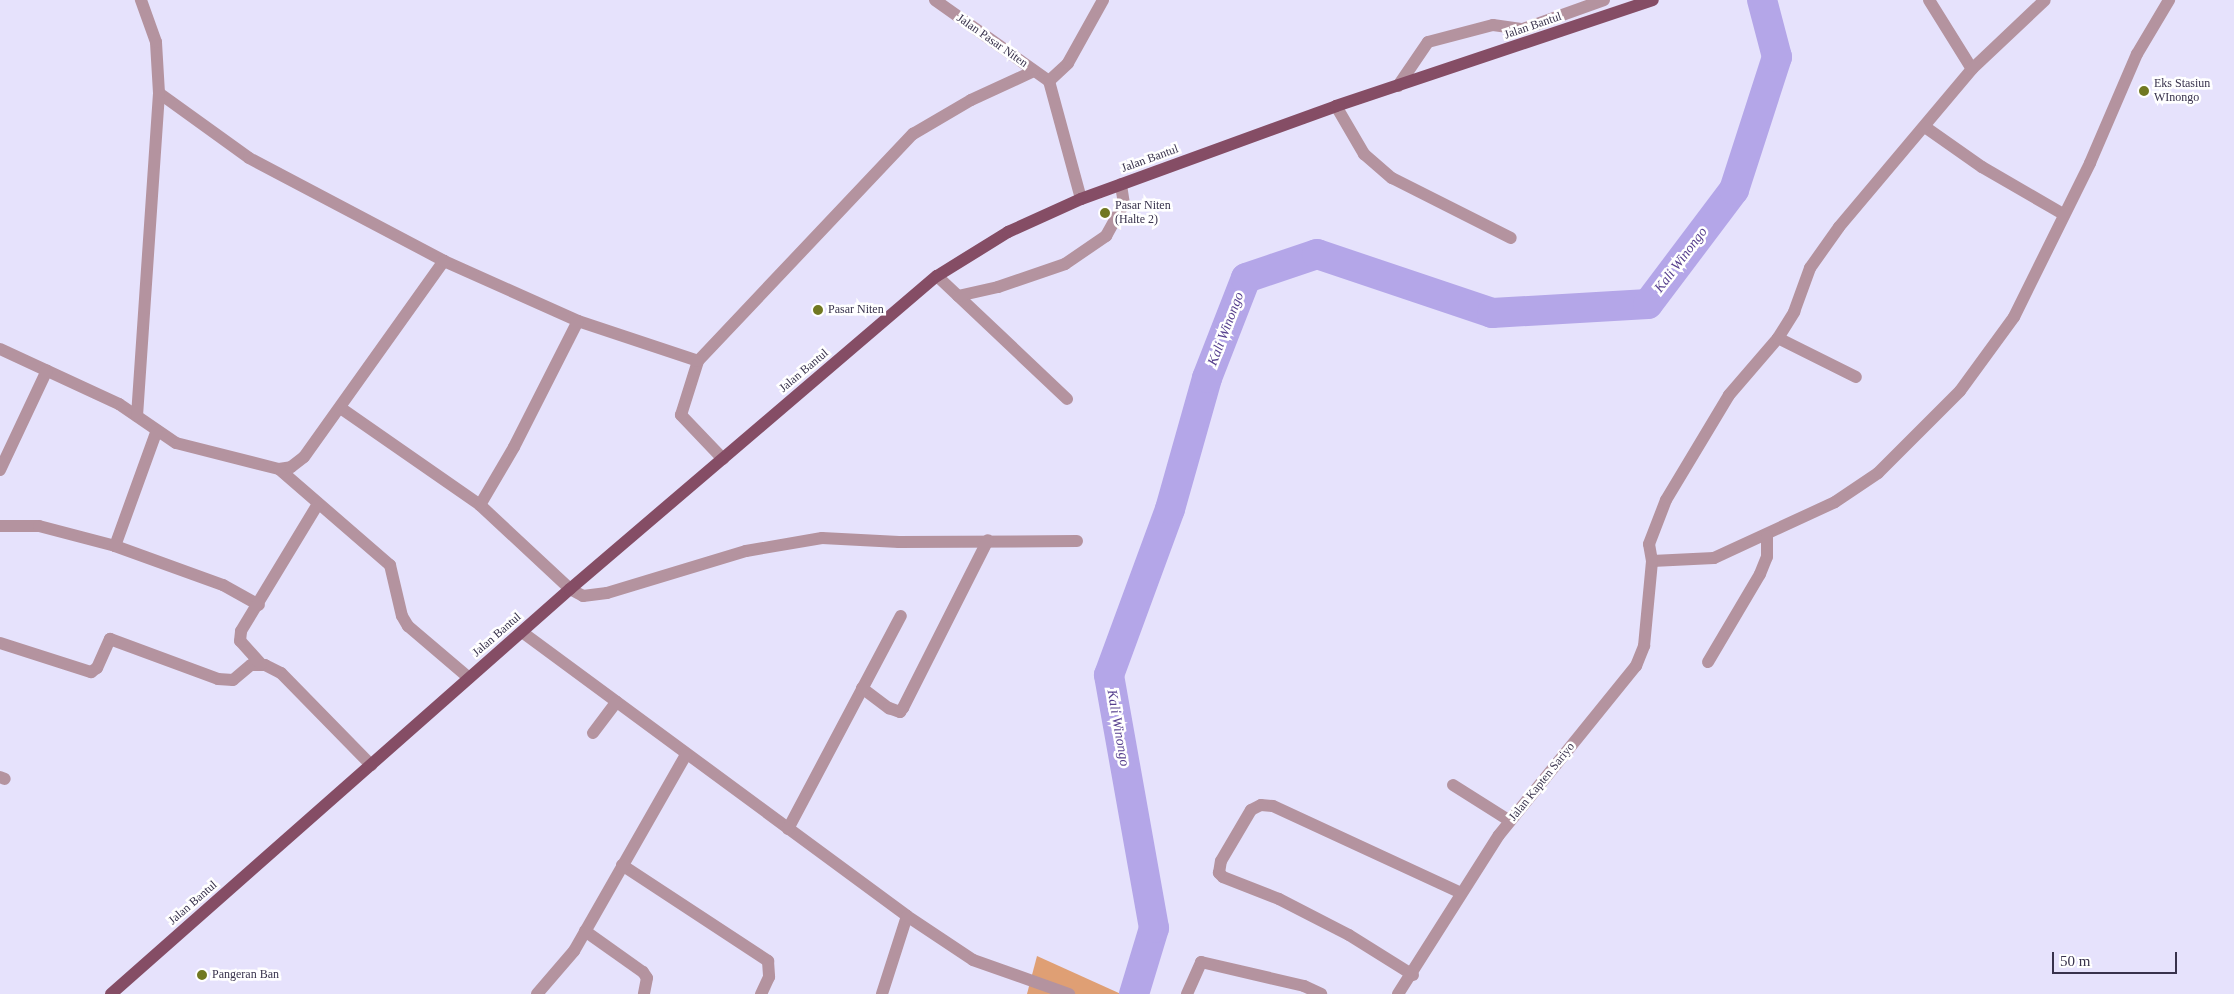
<!DOCTYPE html>
<html>
<head>
<meta charset="utf-8">
<style>
	body { margin:0 }
	#map { position:relative; width:2234px; height:994px; overflow:hidden; background:#e6e2fc; font-family:"Times New Roman",serif }
	div>[style] { position:absolute }
	.forest>* { inset:0; background:#df9f74 }
	.river>* { height:30px; margin:-15px; padding:0 15px; transform-origin:15px; border-radius:15px; background:#b4a6e8 }
	.street>* { height:12px; margin:-6px; padding:0 6px; transform-origin:6px; border-radius:6px; background:#b4939f }
	.primary>* { height:12px; margin:-6px; padding:0 6px; transform-origin:6px; border-radius:6px; background:#854d65 }
	.dots>* { width:14px; height:14px; translate:-50% -50%; box-sizing:border-box; border:2px solid #fff; border-radius:50% }
	span { translate:-50% -50%; white-space:nowrap; text-align:center; line-height:1.15; -webkit-text-stroke:5px #fff; paint-order:stroke }
	.street-label { font-size:12px; color:#38324c }
	.poi-label { font-size:12px; color:#38324c }
	.left { translate:0 -50%; text-align:left }
	.water-label { font-size:14px; color:#563f8d; font-style:italic }
	.scale { position:absolute; left:2052px; top:952px; width:125px; height:22px; box-sizing:border-box; border:2px solid #38324c; border-top:0; padding-left:6px; font-size:15px; line-height:18px; white-space:nowrap; color:#38324c; -webkit-text-stroke:4px #fff; paint-order:stroke }
</style>
</head>
<body>
<div id="map">
	<div class="forest">
		<i style="clip-path:polygon(1037px 956px,1121px 994px,1027px 994px)"></i>
	</div>
	<div class="river">
		<i style="left:1134px;top:994px;width:69px;rotate:-73.1deg"></i>
		<i style="left:1154px;top:928px;width:257px;rotate:-100.1deg"></i>
		<i style="left:1109px;top:675px;width:177px;rotate:-69.8deg"></i>
		<i style="left:1170px;top:509px;width:136px;rotate:-74.2deg"></i>
		<i style="left:1207px;top:378px;width:107px;rotate:-68.7deg"></i>
		<i style="left:1246px;top:278px;width:75px;rotate:-18.7deg"></i>
		<i style="left:1317px;top:254px;width:185px;rotate:18.6deg"></i>
		<i style="left:1492px;top:313px;width:156px;rotate:-3.3deg"></i>
		<i style="left:1648px;top:304px;width:143px;rotate:-53deg"></i>
		<i style="left:1734px;top:190px;width:140px;rotate:-72.1deg"></i>
		<i style="left:1777px;top:57px;width:59px;rotate:-104.7deg"></i>
	</div>
	<div class="street">
		<i style="left:935px;top:0;width:140px;rotate:35.4deg"></i>
		<i style="left:1049px;top:81px;width:122px;rotate:74.8deg"></i>
		<i style="left:1929px;top:0;width:81px;rotate:58.1deg"></i>
		<i style="left:1049px;top:81px;width:26px;rotate:-43deg"></i>
		<i style="left:1068px;top:63px;width:72px;rotate:-60.9deg"></i>
		<i style="left:1398px;top:86px;width:53px;rotate:-55.7deg"></i>
		<i style="left:1428px;top:42px;width:67px;rotate:-14.7deg"></i>
		<i style="left:1493px;top:25px;width:30px;rotate:8deg"></i>
		<i style="left:1523px;top:29px;width:86px;rotate:-19.7deg"></i>
		<i style="left:159px;top:93px;width:111px;rotate:35.8deg"></i>
		<i style="left:249px;top:158px;width:221px;rotate:27.8deg"></i>
		<i style="left:1336px;top:106px;width:56px;rotate:59.7deg"></i>
		<i style="left:1364px;top:154px;width:37px;rotate:41deg"></i>
		<i style="left:1392px;top:178px;width:133px;rotate:26.8deg"></i>
		<i style="left:1925px;top:127px;width:70px;rotate:35.1deg"></i>
		<i style="left:1982px;top:167px;width:94px;rotate:30.1deg"></i>
		<i style="left:937px;top:276px;width:179px;rotate:43.4deg"></i>
		<i style="left:958px;top:296px;width:41px;rotate:-12.7deg"></i>
		<i style="left:998px;top:287px;width:71px;rotate:-18.9deg"></i>
		<i style="left:1065px;top:264px;width:50px;rotate:-34.3deg"></i>
		<i style="left:1106px;top:236px;width:37px;rotate:-61deg"></i>
		<i style="left:1124px;top:204px;width:20px;rotate:-99deg"></i>
		<i style="left:1778px;top:338px;width:87px;rotate:26.6deg"></i>
		<i style="left:0;top:349px;width:131px;rotate:24.8deg"></i>
		<i style="left:119px;top:404px;width:69px;rotate:34.4deg"></i>
		<i style="left:176px;top:443px;width:106px;rotate:14.2deg"></i>
		<i style="left:279px;top:469px;width:147px;rotate:40.9deg"></i>
		<i style="left:390px;top:565px;width:52px;rotate:76.8deg"></i>
		<i style="left:402px;top:616px;width:12px;rotate:59deg"></i>
		<i style="left:408px;top:626px;width:80px;rotate:40.4deg"></i>
		<i style="left:342px;top:409px;width:168px;rotate:34.8deg"></i>
		<i style="left:480px;top:505px;width:123px;rotate:43deg"></i>
		<i style="left:570px;top:589px;width:15px;rotate:28deg"></i>
		<i style="left:583px;top:596px;width:24px;rotate:-7deg"></i>
		<i style="left:607px;top:593px;width:145px;rotate:-16.8deg"></i>
		<i style="left:746px;top:551px;width:77px;rotate:-9.7deg"></i>
		<i style="left:822px;top:538px;width:77px;rotate:3deg"></i>
		<i style="left:899px;top:542px;width:178px;rotate:-0.3deg"></i>
		<i style="left:137px;top:416px;width:324px;rotate:-86.1deg"></i>
		<i style="left:159px;top:93px;width:51px;rotate:-93.4deg"></i>
		<i style="left:156px;top:42px;width:45px;rotate:-109.7deg"></i>
		<i style="left:723px;top:459px;width:61px;rotate:-133.7deg"></i>
		<i style="left:681px;top:415px;width:57px;rotate:-72.5deg"></i>
		<i style="left:698px;top:361px;width:313px;rotate:-46.6deg"></i>
		<i style="left:913px;top:134px;width:67px;rotate:-30.4deg"></i>
		<i style="left:971px;top:100px;width:69px;rotate:-24.7deg"></i>
		<i style="left:279px;top:469px;width:12px;rotate:-9deg"></i>
		<i style="left:291px;top:467px;width:16px;rotate:-38deg"></i>
		<i style="left:304px;top:457px;width:241px;rotate:-54.5deg"></i>
		<i style="left:444px;top:261px;width:147px;rotate:24.1deg"></i>
		<i style="left:578px;top:321px;width:126px;rotate:18.4deg"></i>
		<i style="left:0;top:470px;width:110px;rotate:-64.8deg"></i>
		<i style="left:480px;top:505px;width:67px;rotate:-59.6deg"></i>
		<i style="left:514px;top:447px;width:141px;rotate:-63.1deg"></i>
		<i style="left:0;top:526px;width:39px"></i>
		<i style="left:39px;top:526px;width:79px;rotate:14.7deg"></i>
		<i style="left:115px;top:546px;width:115px;rotate:19.9deg"></i>
		<i style="left:223px;top:585px;width:41px;rotate:29.1deg"></i>
		<i style="left:115px;top:546px;width:123px;rotate:-70.1deg"></i>
		<i style="left:1652px;top:561px;width:62px;rotate:-2.8deg"></i>
		<i style="left:1714px;top:558px;width:133px;rotate:-24.8deg"></i>
		<i style="left:1835px;top:502px;width:52px;rotate:-34deg"></i>
		<i style="left:1878px;top:473px;width:116px;rotate:-45deg"></i>
		<i style="left:1960px;top:391px;width:92px;rotate:-53.9deg"></i>
		<i style="left:2014px;top:317px;width:172px;rotate:-63.7deg"></i>
		<i style="left:2090px;top:163px;width:119px;rotate:-66.7deg"></i>
		<i style="left:2137px;top:54px;width:63px;rotate:-59.3deg"></i>
		<i style="left:522px;top:632px;width:478px;rotate:36.4deg"></i>
		<i style="left:907px;top:916px;width:82px;rotate:107.8deg"></i>
		<i style="left:0;top:643px;width:96px;rotate:17.7deg"></i>
		<i style="left:91px;top:672px;width:7px;rotate:-34deg"></i>
		<i style="left:97px;top:668px;width:32px;rotate:-66deg"></i>
		<i style="left:110px;top:639px;width:115px;rotate:20.3deg"></i>
		<i style="left:218px;top:679px;width:15px;rotate:4deg"></i>
		<i style="left:233px;top:680px;width:23px;rotate:-40deg"></i>
		<i style="left:251px;top:665px;width:14px"></i>
		<i style="left:265px;top:665px;width:18px;rotate:27deg"></i>
		<i style="left:281px;top:673px;width:129px;rotate:45.6deg"></i>
		<i style="left:1708px;top:662px;width:102px;rotate:-59.4deg"></i>
		<i style="left:1760px;top:574px;width:18px;rotate:-68deg"></i>
		<i style="left:1767px;top:557px;width:21px;rotate:-90deg"></i>
		<i style="left:261px;top:664px;width:31px;rotate:-132deg"></i>
		<i style="left:240px;top:641px;width:10px;rotate:-84deg"></i>
		<i style="left:241px;top:631px;width:149px;rotate:-58.8deg"></i>
		<i style="left:862px;top:688px;width:34px;rotate:37deg"></i>
		<i style="left:889px;top:708px;width:12px;rotate:20deg"></i>
		<i style="left:900px;top:712px;width:5px;rotate:-53deg"></i>
		<i style="left:903px;top:708px;width:188px;rotate:-63.2deg"></i>
		<i style="left:593px;top:733px;width:39px;rotate:-53deg"></i>
		<i style="left:0;top:777px;width:5px;rotate:22deg"></i>
		<i style="left:1453px;top:785px;width:67px;rotate:32.3deg"></i>
		<i style="left:788px;top:829px;width:241px;rotate:-62.1deg"></i>
		<i style="left:622px;top:865px;width:175px;rotate:33.3deg"></i>
		<i style="left:768px;top:961px;width:16px;rotate:86deg"></i>
		<i style="left:769px;top:977px;width:19px;rotate:115deg"></i>
		<i style="left:907px;top:916px;width:79px;rotate:33.7deg"></i>
		<i style="left:973px;top:960px;width:102px;rotate:19.5deg"></i>
		<i style="left:585px;top:931px;width:71px;rotate:35.3deg"></i>
		<i style="left:643px;top:972px;width:7px;rotate:56deg"></i>
		<i style="left:647px;top:978px;width:16px;rotate:101deg"></i>
		<i style="left:1413px;top:975px;width:75px;rotate:-148deg"></i>
		<i style="left:1349px;top:935px;width:79px;rotate:-152.8deg"></i>
		<i style="left:1279px;top:899px;width:60px;rotate:-158.6deg"></i>
		<i style="left:1223px;top:877px;width:6px;rotate:-135deg"></i>
		<i style="left:1219px;top:873px;width:12px;rotate:-81deg"></i>
		<i style="left:1221px;top:861px;width:59px;rotate:-59.5deg"></i>
		<i style="left:1251px;top:810px;width:11px;rotate:-27deg"></i>
		<i style="left:1261px;top:805px;width:12px;rotate:5deg"></i>
		<i style="left:1273px;top:806px;width:207px;rotate:24.8deg"></i>
		<i style="left:537px;top:994px;width:57px;rotate:-49.3deg"></i>
		<i style="left:574px;top:951px;width:226px;rotate:-60.3deg"></i>
		<i style="left:1187px;top:994px;width:35px;rotate:-66deg"></i>
		<i style="left:1201px;top:962px;width:106px;rotate:13.1deg"></i>
		<i style="left:1304px;top:986px;width:19px;rotate:25deg"></i>
		<i style="left:1398px;top:994px;width:188px;rotate:-57.6deg"></i>
		<i style="left:1499px;top:835px;width:218px;rotate:-51deg"></i>
		<i style="left:1636px;top:666px;width:22px;rotate:-68deg"></i>
		<i style="left:1644px;top:646px;width:85px;rotate:-84.6deg"></i>
		<i style="left:1652px;top:561px;width:17px;rotate:-100deg"></i>
		<i style="left:1649px;top:544px;width:47px;rotate:-68.9deg"></i>
		<i style="left:1666px;top:500px;width:122px;rotate:-59deg"></i>
		<i style="left:1729px;top:395px;width:75px;rotate:-49.3deg"></i>
		<i style="left:1778px;top:338px;width:31px;rotate:-58deg"></i>
		<i style="left:1794px;top:312px;width:47px;rotate:-70deg"></i>
		<i style="left:1810px;top:268px;width:50px;rotate:-54.7deg"></i>
		<i style="left:1839px;top:227px;width:207px;rotate:-49.9deg"></i>
		<i style="left:1972px;top:69px;width:100px;rotate:-43.4deg"></i>
	</div>
	<div class="primary">
		<i style="left:111px;top:994px;width:612px;rotate:-41.42deg"></i>
		<i style="left:570px;top:589px;width:482px;rotate:-40.5deg"></i>
		<i style="left:937px;top:276px;width:84px;rotate:-31.8deg"></i>
		<i style="left:1008px;top:232px;width:80px;rotate:-24.3deg"></i>
		<i style="left:1081px;top:199px;width:271px;rotate:-20deg"></i>
		<i style="left:1336px;top:106px;width:334px;rotate:-18.5deg"></i>
	</div>
	<div class="dots">
		<i style="left:2144px;top:91px;background:#717821"></i>
		<i style="left:1105px;top:213px;background:#717821"></i>
		<i style="left:818px;top:310px;background:#717821"></i>
		<i style="left:202px;top:975px;background:#717821"></i>
	</div>
	<div class="street-label">
		<span style="left:1533px;top:26px;rotate:-19deg">Jalan Bantul</span>
		<span style="left:992px;top:41px;rotate:35deg">Jalan Pasar Niten</span>
		<span style="left:1150px;top:159px;rotate:-20deg">Jalan Bantul</span>
		<span style="left:804px;top:371px;rotate:-40deg">Jalan Bantul</span>
		<span style="left:497px;top:635px;rotate:-41deg">Jalan Bantul</span>
		<span style="left:1542px;top:782px;rotate:-51deg">Jalan Kapten Sariyo</span>
		<span style="left:193px;top:903px;rotate:-41deg">Jalan Bantul</span>
	</div>
	<div class="poi-label">
		<span class="left" style="left:2154px;top:91px">Eks Stasiun<br>WInongo</span>
		<span class="left" style="left:1115px;top:213px">Pasar Niten<br>(Halte 2)</span>
		<span class="left" style="left:828px;top:310px">Pasar Niten</span>
		<span class="left" style="left:212px;top:975px">Pangeran Ban</span>
	</div>
	<div class="water-label">
		<span style="left:1681px;top:260px;rotate:-53deg">Kali Winongo</span>
		<span style="left:1226px;top:329px;rotate:-69deg">Kali Winongo</span>
		<span style="left:1118px;top:728px;rotate:80deg">Kali Winongo</span>
	</div>
	<div class="scale">50 m</div>
</div>
</body>
</html>
